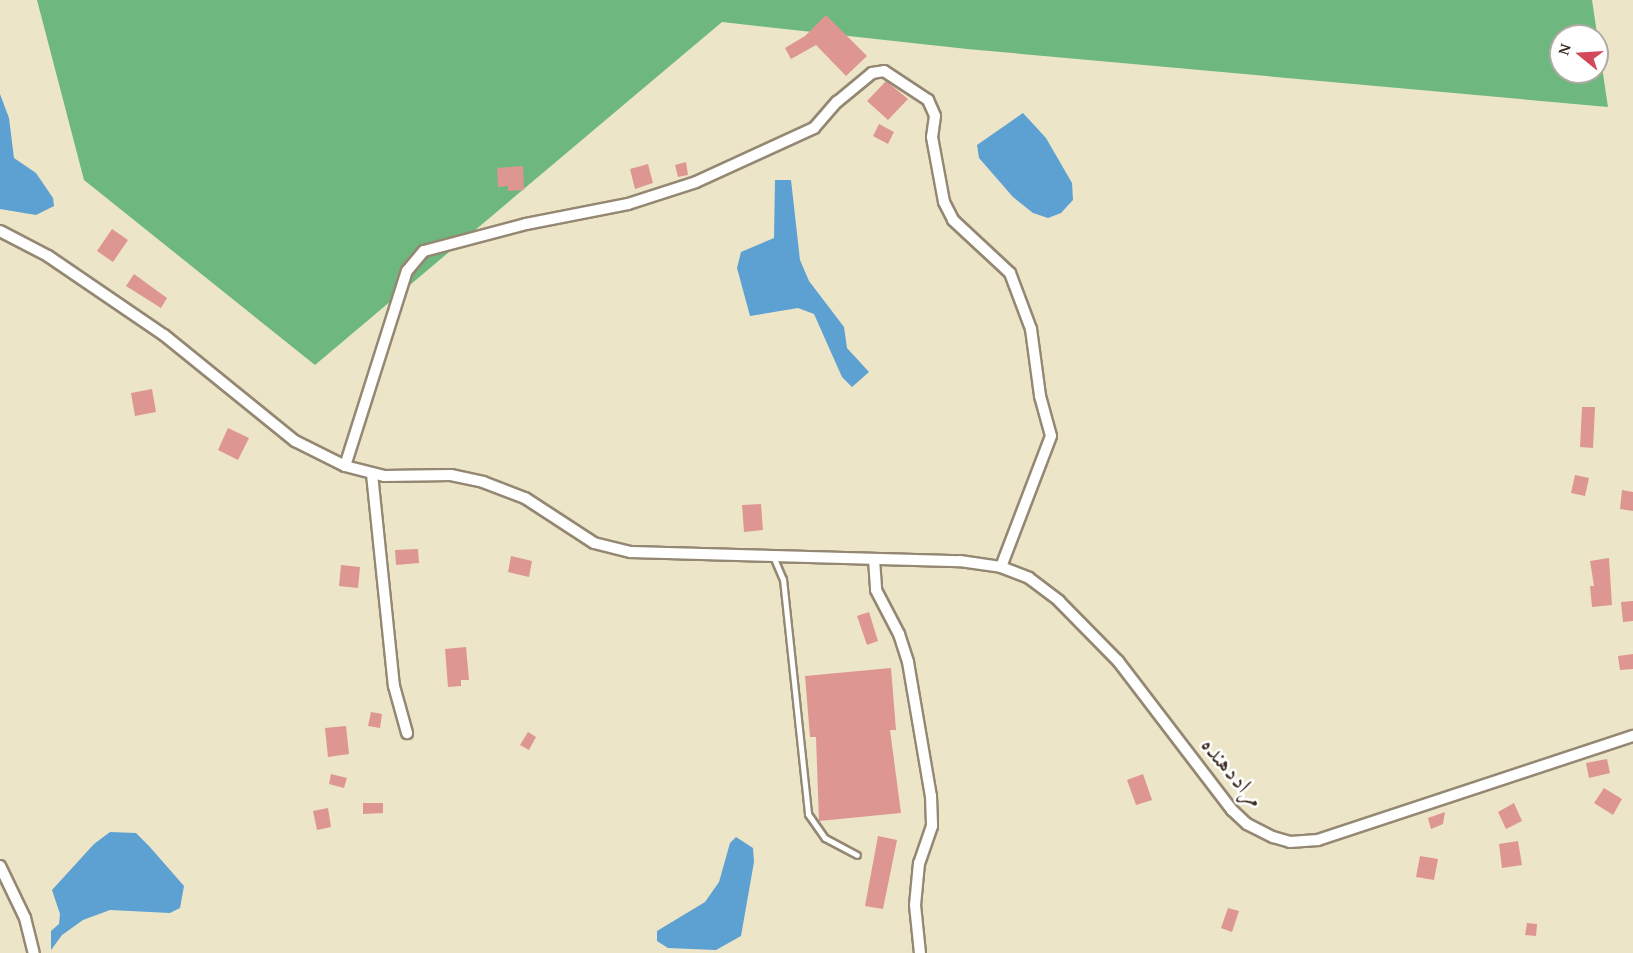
<!DOCTYPE html>
<html>
<head>
<meta charset="utf-8">
<style>
	body { margin:0 }
	#map { position:relative; width:1633px; height:953px; overflow:hidden; background:#ede5c8; font-family:"Gentium Book Plus",Amiri,serif }
	div>[style] { position:absolute }
	.forest>* { inset:0; background:#6eb87f }
	.water>* { inset:0; background:#5ca1d1 }
	.building>* { inset:0; background:#de9692 }
	.roads { filter:drop-shadow(2px 0 #948873) drop-shadow(-2px 0 #948873) drop-shadow(0 2px #948873) drop-shadow(0 -2px #948873) }
	.lane>* { height:5px; margin:-2.5px; padding:0 2.5px; transform-origin:2.5px; border-radius:2.5px; background:#fff }
	.street>* { height:10px; margin:-5px; padding:0 5px; transform-origin:5px; border-radius:5px; background:#fff }
	span { translate:-50% -50%; white-space:nowrap; text-align:center; line-height:1.15; -webkit-text-stroke:5px #fff; paint-order:stroke }
	.street-label { font-size:24px; color:#3b2a1e }
	.north { position:absolute; left:1549px; top:24px; width:60px; height:60px; box-sizing:border-box; background:#fff; border:2px solid #b1aaa5; border-radius:50%; rotate:288deg; font-size:16px; font-weight:700; line-height:24px; text-align:center; color:#3b2a1e }
	.north::after { content:''; display:block; margin:auto; width:21px; height:27px; background:#d1495b; clip-path:polygon(50% 0,100% 100%,50% 72%,0 100%) }
</style>
</head>
<body>
<div id="map">
	<div class="forest">
		<i style="clip-path:polygon(evenodd,37px 0,1592px 0,1608px 107px,967px 49px,722px 22px,315px 365px,84px 180px,37px 0,1561px 36px,1597px 36px,1597px 72px,1561px 72px,1561px 36px)"></i>
	</div>
	<div class="water">
		<i style="clip-path:polygon(0 94px,9px 118px,14px 158px,36px 173px,53px 198px,54px 206px,36px 215px,0 209px)"></i>
		<i style="clip-path:polygon(1023px 113px,1046px 138px,1072px 183px,1073px 200px,1061px 213px,1048px 218px,1033px 213px,1013px 197px,979px 158px,977px 145px)"></i>
		<i style="clip-path:polygon(775px 180px,791px 180px,800px 260px,809px 281px,844px 327px,847px 348px,869px 372px,852px 387px,842px 377px,814px 314px,798px 308px,750px 316px,737px 268px,741px 252px,774px 238px)"></i>
		<i style="clip-path:polygon(110px 832px,136px 833px,149px 846px,184px 886px,180px 908px,170px 913px,110px 910px,83px 920px,62px 935px,51px 950px,51px 931px,59px 924px,60px 914px,52px 890px,94px 844px)"></i>
		<i style="clip-path:polygon(736px 837px,753px 848px,754px 862px,741px 936px,716px 950px,668px 948px,657px 941px,657px 931px,705px 902px,719px 882px,730px 843px)"></i>
	</div>
	<div class="building">
		<i style="clip-path:polygon(826px 15px,867px 56px,846px 76px,816px 45px,791px 59px,785px 48px,805px 36px)"></i>
		<i style="clip-path:polygon(886px 81px,908px 99px,888px 120px,867px 101px)"></i>
		<i style="clip-path:polygon(879px 124px,894px 132px,888px 144px,873px 136px)"></i>
		<i style="clip-path:polygon(686px 162px,688px 175px,678px 177px,675px 165px)"></i>
		<i style="clip-path:polygon(648px 164px,653px 183px,635px 189px,630px 169px)"></i>
		<i style="clip-path:polygon(523px 166px,524px 190px,508px 191px,508px 186px,498px 187px,497px 168px)"></i>
		<i style="clip-path:polygon(112px 229px,128px 240px,113px 262px,97px 251px)"></i>
		<i style="clip-path:polygon(134px 274px,167px 298px,161px 308px,126px 286px)"></i>
		<i style="clip-path:polygon(152px 389px,156px 412px,135px 416px,131px 393px)"></i>
		<i style="clip-path:polygon(1582px 407px,1595px 407px,1593px 448px,1580px 447px)"></i>
		<i style="clip-path:polygon(228px 428px,249px 438px,238px 460px,218px 450px)"></i>
		<i style="clip-path:polygon(1575px 475px,1589px 478px,1585px 496px,1571px 493px)"></i>
		<i style="clip-path:polygon(1622px 490px,1633px 492px,1633px 511px,1620px 509px)"></i>
		<i style="clip-path:polygon(761px 504px,763px 530px,744px 532px,742px 505px)"></i>
		<i style="clip-path:polygon(418px 549px,419px 563px,396px 565px,395px 550px)"></i>
		<i style="clip-path:polygon(511px 556px,532px 561px,529px 577px,508px 572px)"></i>
		<i style="clip-path:polygon(1609px 558px,1612px 605px,1592px 607px,1590px 586px,1594px 586px,1590px 561px)"></i>
		<i style="clip-path:polygon(341px 565px,360px 567px,358px 588px,339px 586px)"></i>
		<i style="clip-path:polygon(1633px 601px,1633px 621px,1623px 622px,1621px 602px)"></i>
		<i style="clip-path:polygon(869px 612px,878px 641px,867px 645px,857px 616px)"></i>
		<i style="clip-path:polygon(466px 647px,469px 680px,461px 680px,461px 686px,448px 687px,445px 649px)"></i>
		<i style="clip-path:polygon(1633px 654px,1633px 669px,1620px 670px,1618px 656px)"></i>
		<i style="clip-path:polygon(891px 668px,896px 730px,890px 730px,901px 813px,819px 821px,816px 737px,810px 737px,805px 676px)"></i>
		<i style="clip-path:polygon(371px 712px,382px 714px,380px 728px,368px 726px)"></i>
		<i style="clip-path:polygon(346px 726px,349px 754px,328px 757px,325px 728px)"></i>
		<i style="clip-path:polygon(528px 732px,536px 737px,529px 750px,520px 745px)"></i>
		<i style="clip-path:polygon(1607px 759px,1610px 773px,1589px 778px,1586px 763px)"></i>
		<i style="clip-path:polygon(331px 774px,347px 778px,344px 788px,329px 784px)"></i>
		<i style="clip-path:polygon(1143px 774px,1152px 800px,1136px 805px,1127px 780px)"></i>
		<i style="clip-path:polygon(1604px 788px,1622px 799px,1613px 815px,1594px 803px)"></i>
		<i style="clip-path:polygon(363px 803px,383px 803px,383px 813px,363px 814px)"></i>
		<i style="clip-path:polygon(1514px 803px,1522px 821px,1506px 829px,1498px 812px)"></i>
		<i style="clip-path:polygon(328px 808px,331px 827px,317px 830px,313px 811px)"></i>
		<i style="clip-path:polygon(1445px 812px,1443px 824px,1431px 829px,1428px 818px)"></i>
		<i style="clip-path:polygon(878px 836px,897px 840px,883px 909px,865px 906px)"></i>
		<i style="clip-path:polygon(1518px 841px,1522px 865px,1502px 868px,1499px 844px)"></i>
		<i style="clip-path:polygon(1420px 856px,1438px 859px,1434px 880px,1416px 877px)"></i>
		<i style="clip-path:polygon(1228px 908px,1239px 911px,1232px 932px,1221px 928px)"></i>
		<i style="clip-path:polygon(1527px 923px,1537px 924px,1536px 936px,1525px 935px)"></i>
	</div>
	<div class="roads">
		<div class="lane">
			<i style="left:773px;top:556px;width:25px;rotate:67deg"></i>
			<i style="left:783px;top:579px;width:236px;rotate:83.9deg"></i>
			<i style="left:808px;top:814px;width:29px;rotate:55deg"></i>
			<i style="left:825px;top:838px;width:36px;rotate:28deg"></i>
		</div>
		<div class="street">
			<i style="left:0;top:231px;width:54px;rotate:27.5deg"></i>
			<i style="left:48px;top:256px;width:140px;rotate:34.3deg"></i>
			<i style="left:164px;top:335px;width:169px;rotate:39deg"></i>
			<i style="left:295px;top:441px;width:56px;rotate:26.6deg"></i>
			<i style="left:345px;top:466px;width:40px;rotate:14.4deg"></i>
			<i style="left:384px;top:476px;width:67px;rotate:-0.9deg"></i>
			<i style="left:451px;top:475px;width:33px;rotate:12deg"></i>
			<i style="left:483px;top:482px;width:45px;rotate:20.9deg"></i>
			<i style="left:525px;top:498px;width:82px;rotate:33.1deg"></i>
			<i style="left:594px;top:543px;width:38px;rotate:14deg"></i>
			<i style="left:631px;top:552px;width:329px;rotate:1.6deg"></i>
			<i style="left:960px;top:561px;width:41px;rotate:8.3deg"></i>
			<i style="left:1001px;top:567px;width:30px;rotate:21deg"></i>
			<i style="left:1029px;top:578px;width:38px;rotate:37deg"></i>
			<i style="left:1059px;top:601px;width:84px;rotate:45.5deg"></i>
			<i style="left:1118px;top:661px;width:188px;rotate:52.6deg"></i>
			<i style="left:1232px;top:810px;width:21px;rotate:43deg"></i>
			<i style="left:1247px;top:824px;width:29px;rotate:27deg"></i>
			<i style="left:1273px;top:837px;width:18px;rotate:16deg"></i>
			<i style="left:1290px;top:842px;width:28px;rotate:-4deg"></i>
			<i style="left:1318px;top:840px;width:332px;rotate:-18.3deg"></i>
			<i style="left:345px;top:466px;width:205px;rotate:-72.4deg"></i>
			<i style="left:407px;top:271px;width:26px;rotate:-50deg"></i>
			<i style="left:424px;top:251px;width:106px;rotate:-14.8deg"></i>
			<i style="left:526px;top:224px;width:104px;rotate:-11.1deg"></i>
			<i style="left:628px;top:204px;width:71px;rotate:-17.9deg"></i>
			<i style="left:696px;top:182px;width:130px;rotate:-24.6deg"></i>
			<i style="left:814px;top:128px;width:35px;rotate:-49deg"></i>
			<i style="left:837px;top:102px;width:45px;rotate:-39.6deg"></i>
			<i style="left:872px;top:73px;width:12px;rotate:-9deg"></i>
			<i style="left:884px;top:71px;width:53px;rotate:33.4deg"></i>
			<i style="left:928px;top:100px;width:17px;rotate:66deg"></i>
			<i style="left:935px;top:116px;width:21px;rotate:98deg"></i>
			<i style="left:932px;top:137px;width:66px;rotate:79.5deg"></i>
			<i style="left:944px;top:202px;width:20px;rotate:63deg"></i>
			<i style="left:953px;top:220px;width:78px;rotate:42.9deg"></i>
			<i style="left:1010px;top:273px;width:60px;rotate:69.4deg"></i>
			<i style="left:1031px;top:329px;width:68px;rotate:82.3deg"></i>
			<i style="left:1040px;top:396px;width:41px;rotate:74.6deg"></i>
			<i style="left:1051px;top:436px;width:140px;rotate:110.9deg"></i>
			<i style="left:372px;top:474px;width:213px;rotate:84.1deg"></i>
			<i style="left:394px;top:686px;width:49px;rotate:74.5deg"></i>
			<i style="left:874px;top:559px;width:31px;rotate:86deg"></i>
			<i style="left:876px;top:590px;width:50px;rotate:62.4deg"></i>
			<i style="left:899px;top:634px;width:29px;rotate:72deg"></i>
			<i style="left:908px;top:662px;width:136px;rotate:80.3deg"></i>
			<i style="left:931px;top:796px;width:30px;rotate:88deg"></i>
			<i style="left:932px;top:826px;width:39px;rotate:109deg"></i>
			<i style="left:919px;top:863px;width:42px;rotate:95.4deg"></i>
			<i style="left:915px;top:905px;width:48px;rotate:84.1deg"></i>
			<i style="left:0;top:866px;width:58px;rotate:64.3deg"></i>
			<i style="left:25px;top:918px;width:36px;rotate:76deg"></i>
		</div>
	</div>
	<div class="street-label">
		<span style="left:1233px;top:772px;rotate:50deg">مراددهنده</span>
	</div>
	<div class="north">N</div>
</div>
</body>
</html>
